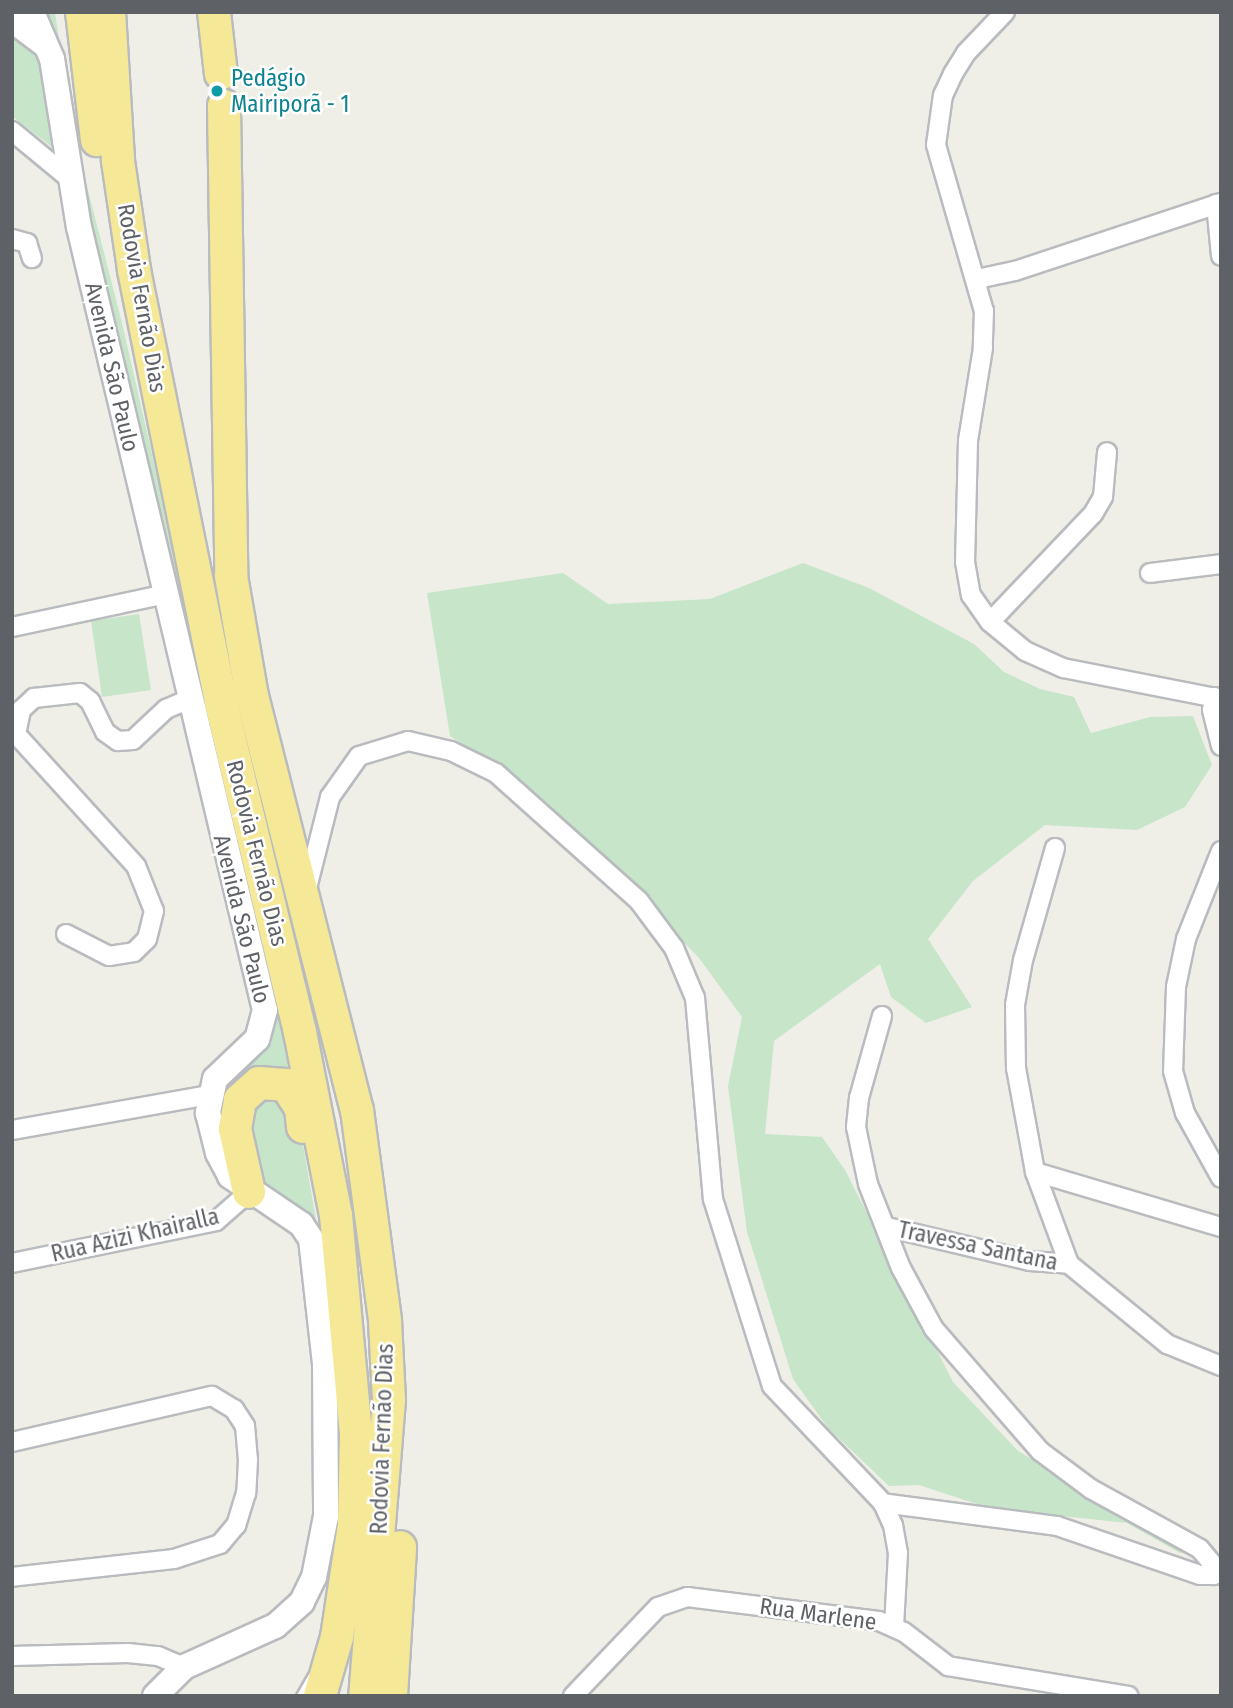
<!DOCTYPE html>
<html>
<head>
<meta charset="utf-8">
<style>
	body { margin:0 }
	#map { position:relative; width:1233px; height:1708px; overflow:hidden; background:#efefe7; font-family:"Fira Sans Condensed",sans-serif }
	div>[style] { position:absolute }
	.green>* { inset:0; background:#c6e5c9 }
	.roads { filter:drop-shadow(2px 0 #b9bbbf) drop-shadow(-2px 0 #b9bbbf) drop-shadow(0 2px #b9bbbf) drop-shadow(0 -2px #b9bbbf) }
	.lane>* { height:9px; margin:-4.5px; padding:0 4.5px; transform-origin:4.5px; border-radius:4.5px; background:#fff }
	.street>* { height:18px; margin:-9px; padding:0 9px; transform-origin:9px; border-radius:9px; background:#fff }
	.secondary>* { height:24px; margin:-12px; padding:0 12px; transform-origin:12px; border-radius:12px; background:#fff }
	.highway>* { height:32px; margin:-16px; padding:0 16px; transform-origin:16px; border-radius:16px; background:#f5e998 }
	.dots>* { width:19px; height:19px; translate:-50% -50%; box-sizing:border-box; border:4px solid #fff; border-radius:50% }
	span { translate:-50% -50%; white-space:nowrap; text-align:center; line-height:1.15; -webkit-text-stroke:5px #fff; paint-order:stroke }
	.culture-label { font-size:23px; color:#0d838f }
	.left { translate:0 -50%; text-align:left }
	.street-label { font-size:23px; color:#5e6166 }
	.frame { position:absolute; inset:0; border:14px solid #5e6166; pointer-events:none }
</style>
</head>
<body>
<div id="map">
	<div class="green">
		<i style="clip-path:polygon(12px 12px,55px 12px,71px 124px,122px 323px,294px 1074px,228px 1125px,219px 1116px,220px 1092px,263px 1044px,65px 157px,12px 116px)"></i>
		<i style="clip-path:polygon(803px 563px,869px 588px,974px 644px,1004px 672px,1040px 689px,1074px 697px,1091px 733px,1150px 717px,1193px 716px,1212px 765px,1185px 807px,1137px 830px,1045px 825px,973px 881px,928px 939px,972px 1007px,926px 1023px,891px 997px,880px 964px,774px 1041px,765px 1134px,822px 1137px,845px 1170px,953px 1382px,1018px 1451px,1189px 1551px,1180px 1553px,1127px 1523px,989px 1508px,919px 1485px,889px 1486px,828px 1428px,793px 1379px,747px 1232px,728px 1086px,742px 1017px,699px 958px,604px 859px,521px 783px,450px 736px,427px 593px,563px 573px,608px 604px,710px 599px)"></i>
		<i style="clip-path:polygon(139px 614px,151px 690px,102px 697px,91px 621px)"></i>
		<i style="clip-path:polygon(264px 1091px,297px 1111px,317px 1225px,263px 1181px,256px 1168px,247px 1105px)"></i>
	</div>
	<div class="roads">
		<div class="lane">
			<i style="left:301px;top:1696px;width:22px;rotate:-60deg"></i>
		</div>
		<div class="street">
			<i style="left:1005px;top:12px;width:57px;rotate:133.6deg"></i>
			<i style="left:966px;top:53px;width:25px;rotate:122deg"></i>
			<i style="left:953px;top:74px;width:23px;rotate:115deg"></i>
			<i style="left:943px;top:95px;width:50px;rotate:98deg"></i>
			<i style="left:936px;top:145px;width:173px;rotate:73.9deg"></i>
			<i style="left:984px;top:311px;width:37px;rotate:92deg"></i>
			<i style="left:983px;top:348px;width:94px;rotate:99.2deg"></i>
			<i style="left:968px;top:441px;width:121px;rotate:91.4deg"></i>
			<i style="left:965px;top:562px;width:34px;rotate:80deg"></i>
			<i style="left:971px;top:595px;width:33px;rotate:55deg"></i>
			<i style="left:990px;top:622px;width:45px;rotate:39.6deg"></i>
			<i style="left:1025px;top:651px;width:42px;rotate:24.1deg"></i>
			<i style="left:1063px;top:668px;width:161px;rotate:11.1deg"></i>
			<i style="left:12px;top:131px;width:75px;rotate:39.6deg"></i>
			<i style="left:1216px;top:204px;width:52px;rotate:84.5deg"></i>
			<i style="left:12px;top:239px;width:16px;rotate:15deg"></i>
			<i style="left:27px;top:243px;width:16px;rotate:72deg"></i>
			<i style="left:977px;top:279px;width:39px;rotate:-12deg"></i>
			<i style="left:1015px;top:271px;width:217px;rotate:-18.3deg"></i>
			<i style="left:1150px;top:573px;width:72px;rotate:-7.2deg"></i>
			<i style="left:990px;top:622px;width:149px;rotate:-46.4deg"></i>
			<i style="left:1093px;top:514px;width:20px;rotate:-60deg"></i>
			<i style="left:1103px;top:497px;width:45px;rotate:-84.9deg"></i>
			<i style="left:12px;top:627px;width:157px;rotate:-12.1deg"></i>
			<i style="left:1215px;top:697px;width:13px;rotate:103deg"></i>
			<i style="left:1212px;top:710px;width:37px;rotate:76deg"></i>
			<i style="left:1055px;top:848px;width:116px;rotate:105.9deg"></i>
			<i style="left:1023px;top:960px;width:46px;rotate:100.1deg"></i>
			<i style="left:1015px;top:1005px;width:63px;rotate:89.1deg"></i>
			<i style="left:1016px;top:1068px;width:106px;rotate:79.6deg"></i>
			<i style="left:1035px;top:1172px;width:98px;rotate:69.7deg"></i>
			<i style="left:1069px;top:1264px;width:127px;rotate:39.2deg"></i>
			<i style="left:1167px;top:1344px;width:58px;rotate:22.2deg"></i>
			<i style="left:1221px;top:851px;width:95px;rotate:111.7deg"></i>
			<i style="left:1186px;top:939px;width:49px;rotate:101.8deg"></i>
			<i style="left:1176px;top:987px;width:84px;rotate:92deg"></i>
			<i style="left:1173px;top:1071px;width:44px;rotate:74.1deg"></i>
			<i style="left:1185px;top:1113px;width:74px;rotate:61deg"></i>
			<i style="left:306px;top:892px;width:98px;rotate:-75.8deg"></i>
			<i style="left:330px;top:797px;width:50px;rotate:-54.7deg"></i>
			<i style="left:359px;top:756px;width:51px;rotate:-17deg"></i>
			<i style="left:408px;top:741px;width:44px;rotate:13.1deg"></i>
			<i style="left:451px;top:751px;width:50px;rotate:26.1deg"></i>
			<i style="left:496px;top:773px;width:192px;rotate:41.8deg"></i>
			<i style="left:639px;top:901px;width:59px;rotate:53.3deg"></i>
			<i style="left:674px;top:948px;width:54px;rotate:67.2deg"></i>
			<i style="left:695px;top:998px;width:202px;rotate:84.9deg"></i>
			<i style="left:713px;top:1199px;width:196px;rotate:72.5deg"></i>
			<i style="left:772px;top:1386px;width:161px;rotate:46.5deg"></i>
			<i style="left:883px;top:1503px;width:24px;rotate:66deg"></i>
			<i style="left:893px;top:1525px;width:28px;rotate:80deg"></i>
			<i style="left:898px;top:1553px;width:73px;rotate:93.1deg"></i>
			<i style="left:66px;top:934px;width:48px;rotate:27.1deg"></i>
			<i style="left:109px;top:956px;width:25px;rotate:-9deg"></i>
			<i style="left:134px;top:952px;width:18px;rotate:-45deg"></i>
			<i style="left:147px;top:939px;width:29px;rotate:-76deg"></i>
			<i style="left:154px;top:911px;width:48px;rotate:-111.8deg"></i>
			<i style="left:136px;top:866px;width:178px;rotate:-132.3deg"></i>
			<i style="left:16px;top:734px;width:25px;rotate:-78deg"></i>
			<i style="left:21px;top:710px;width:18px;rotate:-43deg"></i>
			<i style="left:34px;top:698px;width:46px;rotate:-6.2deg"></i>
			<i style="left:80px;top:693px;width:13px;rotate:39deg"></i>
			<i style="left:90px;top:701px;width:34px;rotate:64deg"></i>
			<i style="left:105px;top:732px;width:16px;rotate:35deg"></i>
			<i style="left:118px;top:741px;width:15px;rotate:-4deg"></i>
			<i style="left:133px;top:740px;width:45px;rotate:-43.2deg"></i>
			<i style="left:166px;top:709px;width:26px;rotate:-23deg"></i>
			<i style="left:882px;top:1016px;width:85px;rotate:105.7deg"></i>
			<i style="left:859px;top:1098px;width:29px;rotate:96deg"></i>
			<i style="left:856px;top:1127px;width:58px;rotate:78.1deg"></i>
			<i style="left:868px;top:1184px;width:90px;rotate:68.6deg"></i>
			<i style="left:901px;top:1268px;width:69px;rotate:61.6deg"></i>
			<i style="left:934px;top:1329px;width:162px;rotate:49deg"></i>
			<i style="left:1040px;top:1451px;width:64px;rotate:36.7deg"></i>
			<i style="left:1091px;top:1489px;width:124px;rotate:28.8deg"></i>
			<i style="left:1200px;top:1549px;width:26px;rotate:50deg"></i>
			<i style="left:1217px;top:1569px;width:7px;rotate:117deg"></i>
			<i style="left:1214px;top:1575px;width:14px;rotate:180deg"></i>
			<i style="left:1200px;top:1575px;width:151px;rotate:-161.1deg"></i>
			<i style="left:1057px;top:1526px;width:176px;rotate:-172.5deg"></i>
			<i style="left:12px;top:1130px;width:199px;rotate:-10.1deg"></i>
			<i style="left:1035px;top:1172px;width:194px;rotate:16.5deg"></i>
			<i style="left:887px;top:1227px;width:147px;rotate:13.4deg"></i>
			<i style="left:1030px;top:1261px;width:39px;rotate:4deg"></i>
			<i style="left:12px;top:1263px;width:208px;rotate:-11.6deg"></i>
			<i style="left:216px;top:1221px;width:44px;rotate:-41.3deg"></i>
			<i style="left:12px;top:1442px;width:205px;rotate:-13deg"></i>
			<i style="left:212px;top:1396px;width:26px;rotate:31deg"></i>
			<i style="left:234px;top:1409px;width:20px;rotate:57deg"></i>
			<i style="left:245px;top:1426px;width:34px;rotate:85deg"></i>
			<i style="left:248px;top:1460px;width:33px;rotate:93deg"></i>
			<i style="left:246px;top:1493px;width:34px;rotate:107deg"></i>
			<i style="left:236px;top:1525px;width:25px;rotate:130deg"></i>
			<i style="left:220px;top:1544px;width:48px;rotate:161.9deg"></i>
			<i style="left:174px;top:1559px;width:163px;rotate:173.7deg"></i>
			<i style="left:12px;top:1656px;width:116px;rotate:-1.5deg"></i>
			<i style="left:128px;top:1653px;width:30px;rotate:6deg"></i>
			<i style="left:158px;top:1656px;width:28px;rotate:23deg"></i>
			<i style="left:573px;top:1696px;width:123px;rotate:-46.3deg"></i>
			<i style="left:658px;top:1607px;width:31px;rotate:-19deg"></i>
			<i style="left:687px;top:1597px;width:193px;rotate:7.1deg"></i>
			<i style="left:879px;top:1621px;width:27px;rotate:24deg"></i>
			<i style="left:904px;top:1632px;width:56px;rotate:37.7deg"></i>
			<i style="left:948px;top:1666px;width:183px;rotate:9.4deg"></i>
		</div>
		<div class="secondary">
			<i style="left:32px;top:12px;width:51px;rotate:66.9deg"></i>
			<i style="left:52px;top:59px;width:170px;rotate:80.9deg"></i>
			<i style="left:79px;top:227px;width:805px;rotate:76.64deg"></i>
			<i style="left:265px;top:1010px;width:30px;rotate:105deg"></i>
			<i style="left:257px;top:1039px;width:58px;rotate:136.4deg"></i>
			<i style="left:215px;top:1079px;width:35px;rotate:102deg"></i>
			<i style="left:208px;top:1113px;width:41px;rotate:76deg"></i>
			<i style="left:218px;top:1153px;width:26px;rotate:62deg"></i>
			<i style="left:230px;top:1176px;width:86px;rotate:34.1deg"></i>
			<i style="left:301px;top:1224px;width:18px;rotate:56deg"></i>
			<i style="left:311px;top:1239px;width:125px;rotate:83.6deg"></i>
			<i style="left:325px;top:1363px;width:153px;rotate:89.6deg"></i>
			<i style="left:326px;top:1516px;width:62px;rotate:101.1deg"></i>
			<i style="left:314px;top:1577px;width:28px;rotate:116deg"></i>
			<i style="left:302px;top:1602px;width:36px;rotate:138deg"></i>
			<i style="left:275px;top:1626px;width:100px;rotate:155.7deg"></i>
			<i style="left:184px;top:1667px;width:41px;rotate:135deg"></i>
			<i style="left:12px;top:20px;width:41px;rotate:37.1deg"></i>
		</div>
		<div class="highway">
			<i style="left:82px;top:12px;width:129px;rotate:83.3deg"></i>
			<i style="left:109px;top:12px;width:149px;rotate:86.5deg"></i>
			<i style="left:118px;top:161px;width:110px;rotate:81.6deg"></i>
			<i style="left:134px;top:270px;width:442px;rotate:78.6deg"></i>
			<i style="left:221px;top:703px;width:338px;rotate:76.5deg"></i>
			<i style="left:300px;top:1032px;width:187px;rotate:78.9deg"></i>
			<i style="left:336px;top:1215px;width:221px;rotate:84.8deg"></i>
			<i style="left:356px;top:1435px;width:90px;rotate:91.3deg"></i>
			<i style="left:354px;top:1525px;width:113px;rotate:98.6deg"></i>
			<i style="left:337px;top:1637px;width:61px;rotate:106.1deg"></i>
			<i style="left:214px;top:12px;width:62px;rotate:83.6deg"></i>
			<i style="left:224px;top:106px;width:470px;rotate:89.1deg"></i>
			<i style="left:231px;top:576px;width:122px;rotate:80.1deg"></i>
			<i style="left:252px;top:696px;width:427px;rotate:75.8deg"></i>
			<i style="left:357px;top:1110px;width:213px;rotate:82.4deg"></i>
			<i style="left:385px;top:1321px;width:79px;rotate:87.1deg"></i>
			<i style="left:389px;top:1400px;width:297px;rotate:94.6deg"></i>
			<i style="left:249px;top:1192px;width:65px;rotate:-102.5deg"></i>
			<i style="left:235px;top:1129px;width:29px;rotate:-80deg"></i>
			<i style="left:240px;top:1100px;width:25px;rotate:-42deg"></i>
			<i style="left:259px;top:1083px;width:27px;rotate:4deg"></i>
			<i style="left:286px;top:1085px;width:27px;rotate:57deg"></i>
			<i style="left:301px;top:1108px;width:19px;rotate:84deg"></i>
			<i style="left:391px;top:1696px;width:149px;rotate:-86.5deg"></i>
		</div>
	</div>
	<div class="dots">
		<i style="left:217px;top:91px;background:#0f9aa8"></i>
	</div>
	<div class="culture-label">
		<span class="left" style="left:231px;top:91px">Pedágio<br>Mairiporã - 1</span>
	</div>
	<div class="street-label">
		<span style="left:142px;top:298px;rotate:80deg">Rodovia Fernão Dias</span>
		<span style="left:112px;top:367px;rotate:77deg">Avenida São Paulo</span>
		<span style="left:257px;top:853px;rotate:76deg">Rodovia Fernão Dias</span>
		<span style="left:242px;top:919px;rotate:76deg">Avenida São Paulo</span>
		<span style="left:135px;top:1235px;rotate:-13deg">Rua Azizi Khairalla</span>
		<span style="left:978px;top:1246px;rotate:12deg">Travessa Santana</span>
		<span style="left:382px;top:1439px;rotate:-88deg">Rodovia Fernão Dias</span>
		<span style="left:818px;top:1614px;rotate:8deg">Rua Marlene</span>
	</div>
	<div class="frame"></div>
</div>
</body>
</html>
